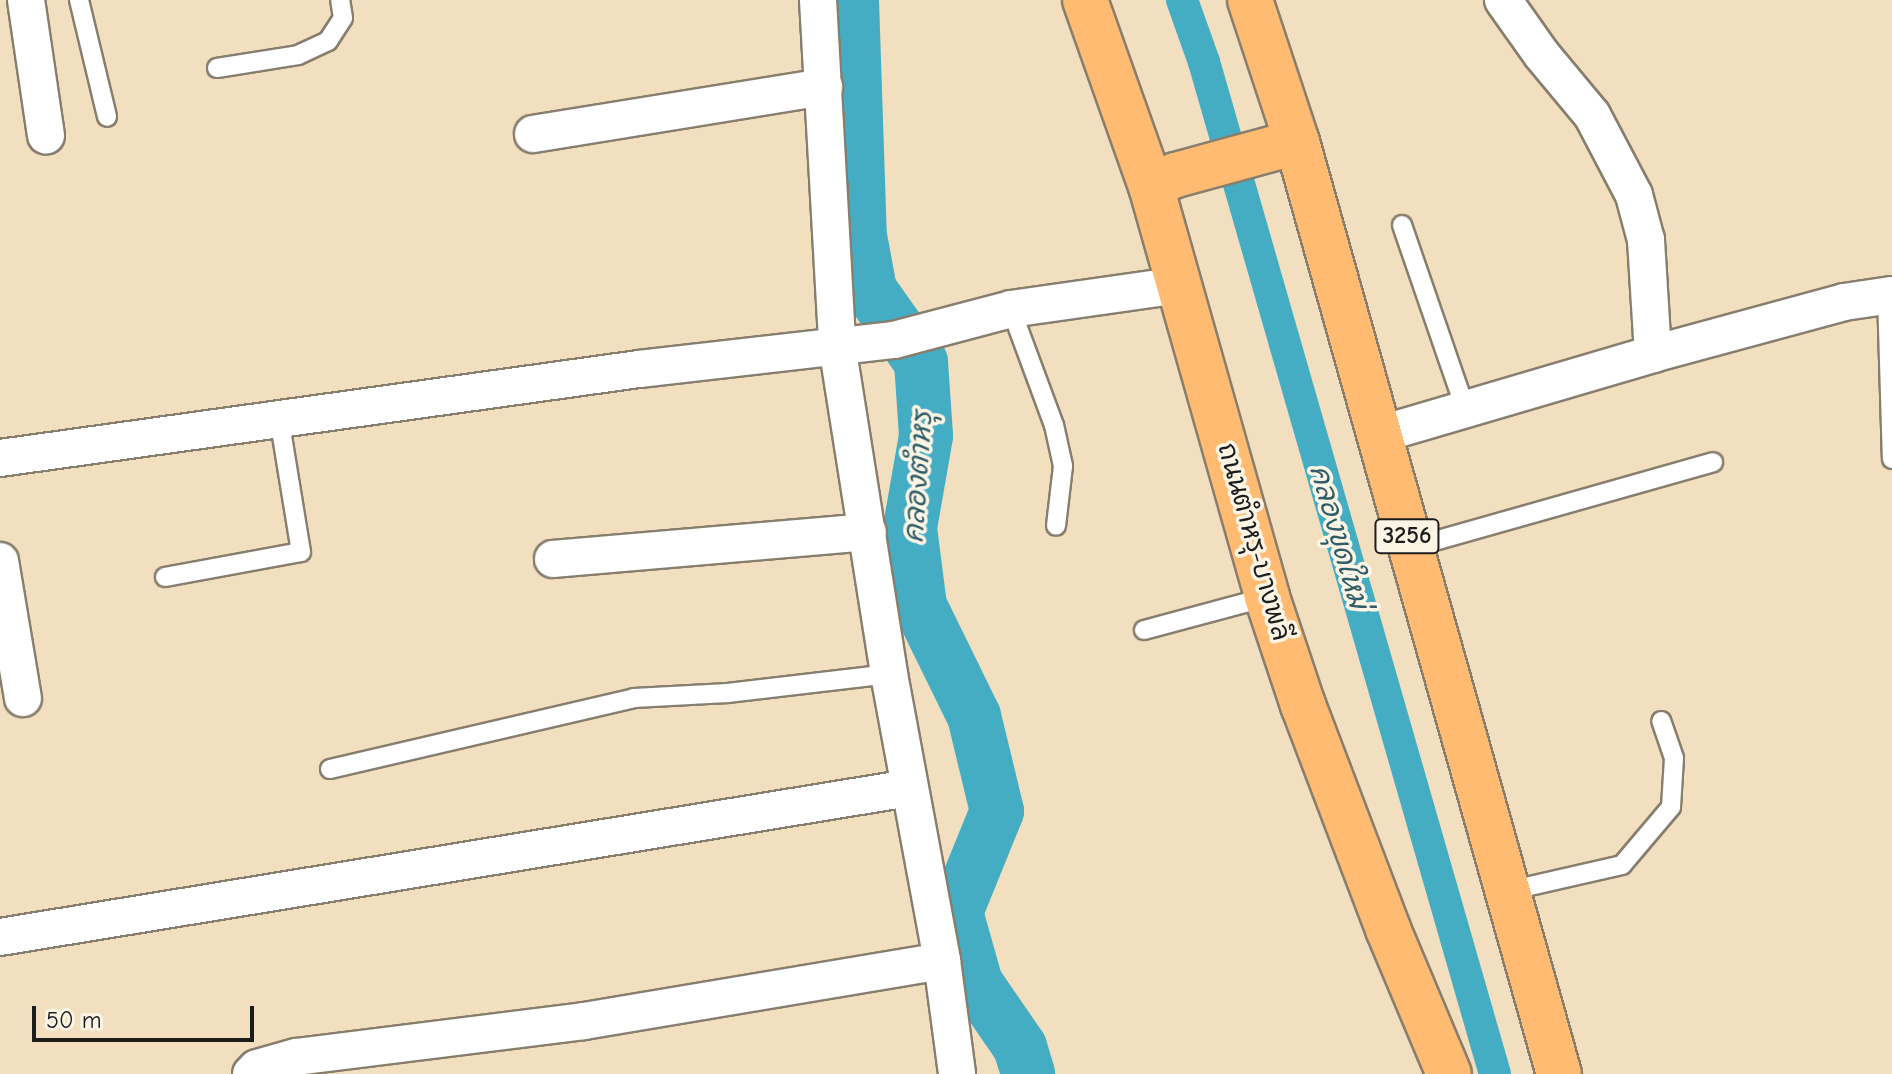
<!DOCTYPE html>
<html>
<head>
<meta charset="utf-8">
<style>
	body { margin:0 }
	#map { position:relative; width:1892px; height:1074px; overflow:hidden; background:#f2dfbf; font-family:"Comic Neue","Playpen Sans Thai",sans-serif }
	div>[style] { position:absolute }
	.canal>* { height:32px; margin:-16px; padding:0 16px; transform-origin:16px; border-radius:16px; background:#44adc4 }
	.river>* { height:54px; margin:-27px; padding:0 27px; transform-origin:27px; border-radius:27px; background:#44adc4 }
	.roads { filter:drop-shadow(2px 0 #877e6e) drop-shadow(-2px 0 #877e6e) drop-shadow(0 2px #877e6e) drop-shadow(0 -2px #877e6e) }
	.service>* { height:18px; margin:-9px; padding:0 9px; transform-origin:9px; border-radius:9px; background:#fff }
	.minor>* { height:36px; margin:-18px; padding:0 18px; transform-origin:18px; border-radius:18px; background:#fff }
	.primary>* { height:44px; margin:-22px; padding:0 22px; transform-origin:22px; border-radius:22px; background:#ffbb71 }
	span { translate:-50% -50%; white-space:nowrap; text-align:center; line-height:1.15; -webkit-text-stroke:7px #fcf5e5; paint-order:stroke }
	.shield-label span { padding:2px 6px; background:#fcf5e5; border:2px solid; border-radius:6px; -webkit-text-stroke-width:0 }
	.shield-label { font-size:24px; color:#1c1c1c; font-weight:700 }
	.street-label { font-size:26px; color:#1c1c1c }
	.water-label { font-size:28px; color:#2e5d68; font-style:italic }
	.scale { position:absolute; left:32px; top:1006px; width:222px; height:36px; box-sizing:border-box; border:4px solid #1c1c1c; border-top:0; padding-left:10px; font-size:24px; line-height:28px; white-space:nowrap; color:#1c1c1c; -webkit-text-stroke:6px #fcf5e5; paint-order:stroke }
</style>
</head>
<body>
<div id="map">
	<div class="canal">
		<i style="left:1182px;top:0;width:66px;rotate:70.5deg"></i>
		<i style="left:1204px;top:62px;width:1053px;rotate:73.96deg"></i>
	</div>
	<div class="river">
		<i style="left:852px;top:0;width:236px;rotate:88.1deg"></i>
		<i style="left:860px;top:236px;width:55px;rotate:79.5deg"></i>
		<i style="left:870px;top:290px;width:88px;rotate:54.7deg"></i>
		<i style="left:921px;top:362px;width:74px;rotate:86.1deg"></i>
		<i style="left:926px;top:436px;width:93px;rotate:99.9deg"></i>
		<i style="left:910px;top:528px;width:79px;rotate:82.7deg"></i>
		<i style="left:920px;top:606px;width:123px;rotate:63.9deg"></i>
		<i style="left:974px;top:716px;width:98px;rotate:76.4deg"></i>
		<i style="left:997px;top:811px;width:109px;rotate:112.1deg"></i>
		<i style="left:956px;top:912px;width:74px;rotate:74.3deg"></i>
		<i style="left:976px;top:983px;width:78px;rotate:55.5deg"></i>
		<i style="left:1020px;top:1047px;width:28px;rotate:73deg"></i>
	</div>
	<div class="roads">
		<div class="service">
			<i style="left:79px;top:0;width:120px;rotate:76.5deg"></i>
			<i style="left:217px;top:68px;width:82px;rotate:-9.1deg"></i>
			<i style="left:298px;top:55px;width:33px;rotate:-25deg"></i>
			<i style="left:328px;top:41px;width:27px;rotate:-57deg"></i>
			<i style="left:343px;top:18px;width:18px;rotate:-99deg"></i>
			<i style="left:1402px;top:225px;width:197px;rotate:71deg"></i>
			<i style="left:1887px;top:294px;width:165px;rotate:88.3deg"></i>
			<i style="left:1011px;top:309px;width:124px;rotate:69.7deg"></i>
			<i style="left:1054px;top:425px;width:42px;rotate:77.6deg"></i>
			<i style="left:1063px;top:466px;width:60px;rotate:96.7deg"></i>
			<i style="left:1410px;top:548px;width:315px;rotate:-15.8deg"></i>
			<i style="left:165px;top:577px;width:138px;rotate:-10.4deg"></i>
			<i style="left:301px;top:552px;width:136px;rotate:-99.3deg"></i>
			<i style="left:1144px;top:630px;width:127px;rotate:-15deg"></i>
			<i style="left:330px;top:769px;width:312px;rotate:-13.1deg"></i>
			<i style="left:634px;top:698px;width:94px;rotate:-3deg"></i>
			<i style="left:728px;top:693px;width:162px;rotate:-6.7deg"></i>
			<i style="left:1508px;top:891px;width:117px;rotate:-12.8deg"></i>
			<i style="left:1622px;top:865px;width:76px;rotate:-49.8deg"></i>
			<i style="left:1671px;top:807px;width:49px;rotate:-86.5deg"></i>
			<i style="left:1674px;top:758px;width:39px;rotate:-109deg"></i>
		</div>
		<div class="minor">
			<i style="left:26px;top:0;width:137px;rotate:81.6deg"></i>
			<i style="left:818px;top:0;width:346px;rotate:86.8deg"></i>
			<i style="left:837px;top:345px;width:333px;rotate:81deg"></i>
			<i style="left:889px;top:674px;width:292px;rotate:79.5deg"></i>
			<i style="left:942px;top:961px;width:114px;rotate:82.4deg"></i>
			<i style="left:1503px;top:0;width:67px;rotate:54.7deg"></i>
			<i style="left:1542px;top:55px;width:78px;rotate:50.2deg"></i>
			<i style="left:1592px;top:115px;width:90px;rotate:62.3deg"></i>
			<i style="left:1634px;top:195px;width:47px;rotate:75.1deg"></i>
			<i style="left:1646px;top:240px;width:114px;rotate:86.5deg"></i>
			<i style="left:533px;top:134px;width:295px;rotate:-9.2deg"></i>
			<i style="left:1378px;top:435px;width:287px;rotate:-16.4deg"></i>
			<i style="left:1653px;top:354px;width:198px;rotate:-15.2deg"></i>
			<i style="left:1844px;top:302px;width:49px;rotate:-8.3deg"></i>
			<i style="left:0;top:458px;width:645px;rotate:-7.93deg"></i>
			<i style="left:639px;top:369px;width:257px;rotate:-6.5deg"></i>
			<i style="left:894px;top:340px;width:121px;rotate:-14.8deg"></i>
			<i style="left:1011px;top:309px;width:170px;rotate:-8.1deg"></i>
			<i style="left:553px;top:559px;width:316px;rotate:-4.9deg"></i>
			<i style="left:0;top:561px;width:139px;rotate:80.5deg"></i>
			<i style="left:0;top:937px;width:921px;rotate:-9.31deg"></i>
			<i style="left:251px;top:1074px;width:8px;rotate:-45deg"></i>
			<i style="left:257px;top:1068px;width:41px;rotate:-15.8deg"></i>
			<i style="left:296px;top:1057px;width:290px;rotate:-7.1deg"></i>
			<i style="left:584px;top:1021px;width:363px;rotate:-9.5deg"></i>
		</div>
		<div class="primary">
			<i style="left:1085px;top:0;width:197px;rotate:70.5deg"></i>
			<i style="left:1151px;top:186px;width:427px;rotate:74.2deg"></i>
			<i style="left:1267px;top:597px;width:114px;rotate:71.6deg"></i>
			<i style="left:1303px;top:705px;width:240px;rotate:69.2deg"></i>
			<i style="left:1388px;top:929px;width:157px;rotate:67.2deg"></i>
			<i style="left:1250px;top:0;width:150px;rotate:71.7deg"></i>
			<i style="left:1297px;top:142px;width:968px;rotate:74.3deg"></i>
			<i style="left:1151px;top:186px;width:27px;rotate:-24deg"></i>
			<i style="left:1176px;top:175px;width:125px;rotate:-15.3deg"></i>
		</div>
	</div>
	<div class="shield-label">
		<span style="left:1407px;top:536px">3256</span>
	</div>
	<div class="street-label">
		<span style="left:1253px;top:542px;rotate:74deg">ถนนตำหรุ-บางพลี</span>
	</div>
	<div class="water-label">
		<span style="left:918px;top:477px;rotate:-86deg">คลองตำหรุ</span>
		<span style="left:1339px;top:537px;rotate:74deg">คลองขุดใหม่</span>
	</div>
	<div class="scale">50 m</div>
</div>
</body>
</html>
